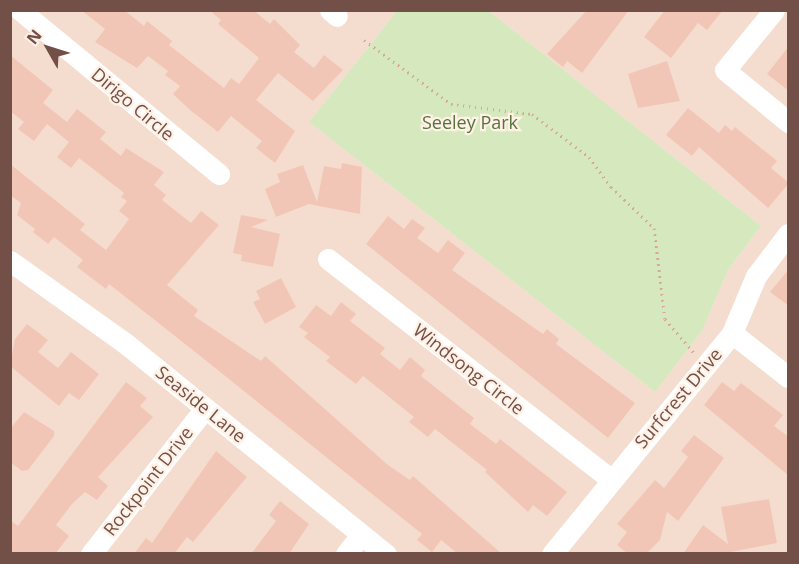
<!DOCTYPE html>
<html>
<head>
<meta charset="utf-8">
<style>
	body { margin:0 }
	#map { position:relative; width:799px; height:564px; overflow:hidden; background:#fceddf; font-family:"Open Sans",sans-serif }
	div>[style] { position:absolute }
	.residential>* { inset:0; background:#f4ddce }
	.green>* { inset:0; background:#d6e9be }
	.building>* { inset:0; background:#f2c6b7 }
	.path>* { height:3px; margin-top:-1.5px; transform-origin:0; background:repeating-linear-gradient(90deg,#d6a99a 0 1.5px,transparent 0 6px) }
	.minor>* { height:21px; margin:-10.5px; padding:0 10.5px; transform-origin:10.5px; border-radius:10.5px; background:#fff }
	span { translate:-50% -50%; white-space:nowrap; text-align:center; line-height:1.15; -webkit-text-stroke:4.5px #fff1e6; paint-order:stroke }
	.street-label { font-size:18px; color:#735047 }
	.park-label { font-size:18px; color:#54743c }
	.frame { position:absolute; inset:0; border:12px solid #735047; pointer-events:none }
	.north { position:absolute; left:18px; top:18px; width:60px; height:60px; -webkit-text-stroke:4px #fff1e6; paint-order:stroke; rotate:309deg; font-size:16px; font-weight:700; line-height:24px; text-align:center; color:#735047 }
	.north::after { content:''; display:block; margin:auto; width:21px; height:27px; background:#735047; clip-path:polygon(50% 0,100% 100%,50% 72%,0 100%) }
</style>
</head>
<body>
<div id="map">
	<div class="residential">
		<i style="clip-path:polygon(10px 11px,397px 11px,309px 122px,655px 392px,702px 331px,728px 270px,761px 226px,489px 11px,788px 11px,788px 553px,11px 553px)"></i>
	</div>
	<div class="green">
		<i style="clip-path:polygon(397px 11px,489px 11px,761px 226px,728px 270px,702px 331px,655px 392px,309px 122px)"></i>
	</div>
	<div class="building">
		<i style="clip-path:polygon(81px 10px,124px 10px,144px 26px,147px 21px,172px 41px,169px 45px,224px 88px,231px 78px,239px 84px,259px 58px,218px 24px,221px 20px,209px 10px,253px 10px,270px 24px,274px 19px,300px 45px,294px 52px,314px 68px,324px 55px,343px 70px,313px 101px,278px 73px,256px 100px,295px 131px,275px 163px,256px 148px,262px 141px,231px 116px,218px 132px,190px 110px,173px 94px,180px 86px,165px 75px,168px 71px,148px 56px,137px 68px,95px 42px,105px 29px)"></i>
		<i style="clip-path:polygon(587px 10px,629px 10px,582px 73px,567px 61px,563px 67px,547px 54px)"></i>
		<i style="clip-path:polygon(665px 10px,723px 10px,707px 30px,698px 23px,671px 58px,644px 37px)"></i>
		<i style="clip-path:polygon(789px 46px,789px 91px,767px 74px)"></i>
		<i style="clip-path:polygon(10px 55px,53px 90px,43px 103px,67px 122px,77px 109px,106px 132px,100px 139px,121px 156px,126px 148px,164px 172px,154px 185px,166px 195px,162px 200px,191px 223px,201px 211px,219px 225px,167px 285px,198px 310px,194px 316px,261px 361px,265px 356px,388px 465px,410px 480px,413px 476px,502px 554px,458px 554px,441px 540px,432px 552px,417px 540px,422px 534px,199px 355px,109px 284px,106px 289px,77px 267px,83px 260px,54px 237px,48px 244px,33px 232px,35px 229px,17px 215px,21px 203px,10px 195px,10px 164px,85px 224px,80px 230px,106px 250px,129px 219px,119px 211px,127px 201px,121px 197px,124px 193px,79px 158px,71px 168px,57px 157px,69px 142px,47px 124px,34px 141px,18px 129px,24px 122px,10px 111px)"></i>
		<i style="clip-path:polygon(667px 61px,680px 101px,638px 108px,628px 74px)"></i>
		<i style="clip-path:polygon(688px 108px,719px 133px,725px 125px,732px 131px,735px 127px,777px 161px,771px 168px,789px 183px,768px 208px,699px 147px,692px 156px,666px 135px)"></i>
		<i style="clip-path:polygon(342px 163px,362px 167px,360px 214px,309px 204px,276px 217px,265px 189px,280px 182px,277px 174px,303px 165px,317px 202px,324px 166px,341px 169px)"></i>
		<i style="clip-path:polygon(241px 215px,268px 220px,251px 227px,280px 234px,273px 267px,241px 261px,242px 255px,233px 253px)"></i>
		<i style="clip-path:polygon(388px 216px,404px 229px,412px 219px,425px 228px,417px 238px,438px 253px,448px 240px,465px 253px,452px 270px,543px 334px,547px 329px,559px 339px,556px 344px,635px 403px,608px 438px,366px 244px)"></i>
		<i style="clip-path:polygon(789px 269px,789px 306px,770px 292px)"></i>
		<i style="clip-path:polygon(281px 278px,296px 307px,265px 324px,253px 302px,260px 299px,256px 291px)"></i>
		<i style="clip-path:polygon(341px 302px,356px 314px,350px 321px,385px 348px,380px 354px,400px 370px,410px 357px,425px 370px,421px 376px,474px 418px,470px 424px,496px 444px,500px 439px,567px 492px,547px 516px,533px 505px,528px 512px,485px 472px,487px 470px,435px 429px,428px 437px,409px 422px,414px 417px,363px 376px,356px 384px,326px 361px,330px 357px,304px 337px,308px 333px,299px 327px,316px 305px,331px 316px)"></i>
		<i style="clip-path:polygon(27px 324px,48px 340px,38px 352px,58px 368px,71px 352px,99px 374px,79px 400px,69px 393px,59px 406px,10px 366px,15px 339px)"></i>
		<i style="clip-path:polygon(126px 382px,147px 398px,140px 406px,153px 417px,98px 477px,108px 486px,97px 500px,85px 492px,72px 504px,56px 525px,69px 536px,55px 554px,10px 554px,10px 520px,18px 526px)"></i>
		<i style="clip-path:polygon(722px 382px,734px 391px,741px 383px,783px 415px,774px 426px,789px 437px,789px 476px,704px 405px)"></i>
		<i style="clip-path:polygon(24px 412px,54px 431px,54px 436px,28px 470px,22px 471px,10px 462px,10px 429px)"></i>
		<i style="clip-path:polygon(694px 435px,724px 458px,678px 521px,667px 512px,660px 540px,646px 554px,628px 554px,617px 545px,627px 532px,617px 524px,655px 480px,664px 488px,688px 457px,681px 451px)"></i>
		<i style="clip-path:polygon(216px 451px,247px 477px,236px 490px,193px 542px,187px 537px,174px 554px,134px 554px,146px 538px,152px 543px)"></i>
		<i style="clip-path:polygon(769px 499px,777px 543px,720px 554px,683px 554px,703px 525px,728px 544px,721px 507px)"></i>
		<i style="clip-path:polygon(280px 501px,309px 524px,289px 554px,251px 554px,276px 521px,269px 515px)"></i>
	</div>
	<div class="path">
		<i style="left:364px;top:40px;width:108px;rotate:36.3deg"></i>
		<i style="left:451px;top:104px;width:82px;rotate:7deg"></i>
		<i style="left:532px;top:114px;width:71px;rotate:37deg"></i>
		<i style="left:589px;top:157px;width:37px;rotate:54deg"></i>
		<i style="left:611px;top:187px;width:59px;rotate:43.6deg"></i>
		<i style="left:654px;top:228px;width:92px;rotate:83.1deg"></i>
		<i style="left:665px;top:319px;width:45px;rotate:49.5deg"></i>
	</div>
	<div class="minor">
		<i style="left:20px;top:10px;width:258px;rotate:39.5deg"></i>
		<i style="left:330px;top:10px;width:9px;rotate:41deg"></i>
		<i style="left:774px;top:10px;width:77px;rotate:129.2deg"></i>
		<i style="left:725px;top:70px;width:82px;rotate:39.5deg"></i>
		<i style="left:328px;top:259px;width:358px;rotate:37.9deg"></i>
		<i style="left:10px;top:261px;width:141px;rotate:35.5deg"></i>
		<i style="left:125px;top:343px;width:336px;rotate:39deg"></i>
		<i style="left:732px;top:333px;width:71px;rotate:38.2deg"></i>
		<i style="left:91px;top:554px;width:185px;rotate:-52deg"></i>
		<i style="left:346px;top:554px;width:24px;rotate:-52deg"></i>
		<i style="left:552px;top:554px;width:285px;rotate:-50.8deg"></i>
		<i style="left:732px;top:333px;width:62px;rotate:-67.2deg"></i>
		<i style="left:756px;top:276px;width:53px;rotate:-52.7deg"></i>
	</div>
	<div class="street-label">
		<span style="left:133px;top:104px;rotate:40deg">Dirigo Circle</span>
		<span style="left:469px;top:369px;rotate:38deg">Windsong Circle</span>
		<span style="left:678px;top:398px;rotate:-50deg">Surfcrest Drive</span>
		<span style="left:201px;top:404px;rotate:39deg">Seaside Lane</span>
		<span style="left:148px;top:481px;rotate:-52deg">Rockpoint Drive</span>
	</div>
	<div class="park-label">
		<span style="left:470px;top:122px">Seeley Park</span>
	</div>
	<div class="frame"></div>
	<div class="north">N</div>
</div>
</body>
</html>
